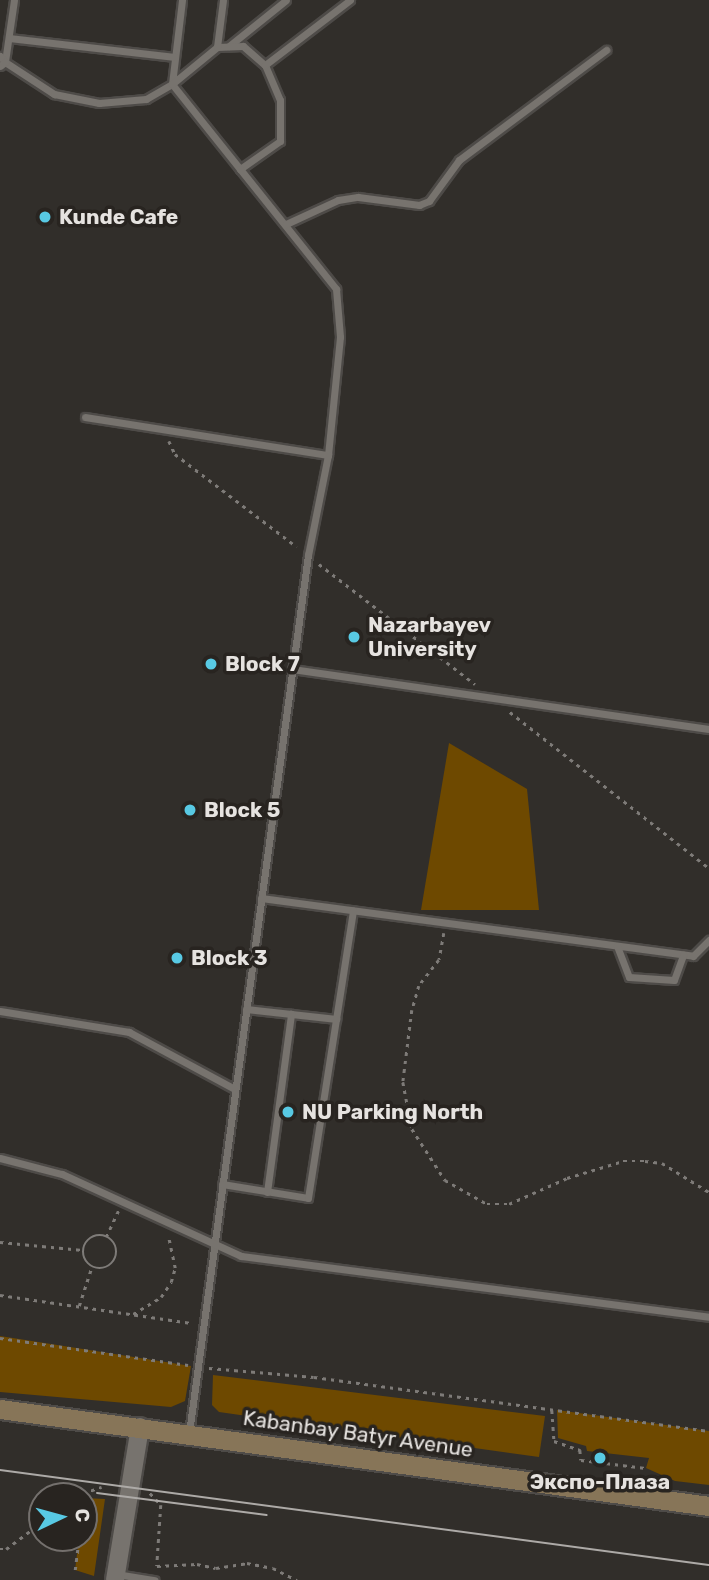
<!DOCTYPE html>
<html>
<head>
<meta charset="utf-8">
<style>
	body { margin:0 }
	#map { position:relative; width:709px; height:1580px; overflow:hidden; background:#312e2a; font-family:Rubik,sans-serif }
	div>[style] { position:absolute }
	.green>* { inset:0; background:#6e4900 }
	.path>* { height:2.5px; margin-top:-1.25px; transform-origin:0; background:repeating-linear-gradient(90deg,#7e7b78 0 3.5px,transparent 0 8.5px) }
	.path>.ring { margin:-1.25px; padding:0; box-sizing:content-box; background:none; border:2.5px solid #7e7b78; border-radius:50% }
	.roads { filter:drop-shadow(2px 0 #4e4b48) drop-shadow(-2px 0 #4e4b48) drop-shadow(0 2px #4e4b48) drop-shadow(0 -2px #4e4b48) }
	.service>* { height:7px; margin:-3.5px; padding:0 3.5px; transform-origin:3.5px; border-radius:3.5px; background:#77736e }
	.tertiary>* { height:18px; margin:-9px; padding:0 9px; transform-origin:9px; border-radius:9px; background:#77736e }
	.secondary>* { height:19px; margin:-9.5px; padding:0 9.5px; transform-origin:9.5px; border-radius:9.5px; background:#877558 }
	.tram>* { height:2px; margin:-1px; padding:0 1px; transform-origin:1px; border-radius:1px; background:#adaaa7 }
	.dots>* { width:19px; height:19px; translate:-50% -50%; box-sizing:border-box; border:4px solid #282420; border-radius:50% }
	span { translate:-50% -50%; white-space:nowrap; text-align:center; line-height:1.15; -webkit-text-stroke:7px #282420; paint-order:stroke }
	.poi-label { font-size:21px; color:#e6e3e0; font-weight:700 }
	.left { translate:0 -50%; text-align:left }
	.street-label { font-size:21px; color:#e6e3e0 }
	.north { position:absolute; left:28px; top:1482px; width:70px; height:70px; box-sizing:border-box; background:#282420; border:2px solid #74706d; border-radius:50%; rotate:85deg; font-size:19px; font-weight:700; line-height:28px; text-align:center; color:#e6e3e0 }
	.north::after { content:''; display:block; margin:auto; width:24px; height:32px; background:#58c9e3; clip-path:polygon(50% 0,100% 100%,50% 72%,0 100%) }
</style>
</head>
<body>
<div id="map">
	<div class="green">
		<i style="clip-path:polygon(449px 743px,527px 789px,539px 910px,421px 910px)"></i>
		<i style="clip-path:polygon(0 1336px,191px 1366px,185px 1401px,171px 1407px,0 1392px)"></i>
		<i style="clip-path:polygon(213px 1375px,545px 1416px,539px 1457px,219px 1412px,212px 1405px)"></i>
		<i style="clip-path:polygon(557px 1410px,709px 1431px,709px 1485px,675px 1481px,646px 1468px,649px 1458px,587px 1451px,586px 1446px,558px 1438px)"></i>
		<i style="clip-path:polygon(84px 1498px,105px 1499px,94px 1576px,75px 1570px,79px 1538px,84px 1538px)"></i>
	</div>
	<div class="path">
		<i style="left:169px;top:441px;width:14px;rotate:65deg"></i>
		<i style="left:175px;top:454px;width:153px;rotate:37.3deg"></i>
		<i style="left:319px;top:564px;width:197px;rotate:37.6deg"></i>
		<i style="left:510px;top:712px;width:253px;rotate:38.1deg"></i>
		<i style="left:444px;top:933px;width:27px;rotate:100deg"></i>
		<i style="left:439px;top:960px;width:33px;rotate:128deg"></i>
		<i style="left:419px;top:986px;width:25px;rotate:106deg"></i>
		<i style="left:412px;top:1010px;width:73px;rotate:97.1deg"></i>
		<i style="left:403px;top:1082px;width:48px;rotate:79.2deg"></i>
		<i style="left:412px;top:1129px;width:61px;rotate:57.1deg"></i>
		<i style="left:445px;top:1180px;width:48px;rotate:29.7deg"></i>
		<i style="left:487px;top:1204px;width:22px"></i>
		<i style="left:509px;top:1204px;width:64px;rotate:-24.1deg"></i>
		<i style="left:567px;top:1178px;width:59px;rotate:-16.9deg"></i>
		<i style="left:623px;top:1161px;width:22px"></i>
		<i style="left:645px;top:1161px;width:17px;rotate:7deg"></i>
		<i style="left:662px;top:1163px;width:55px;rotate:31.7deg"></i>
		<i class="ring" style="left:83px;top:1235px;width:31.5px;height:31.5px"></i>
		<i style="left:106px;top:1237px;width:29px;rotate:-65deg"></i>
		<i style="left:0;top:1242px;width:83px;rotate:5.5deg"></i>
		<i style="left:0;top:1295px;width:195px;rotate:8.3deg"></i>
		<i style="left:79px;top:1306px;width:38px;rotate:-72deg"></i>
		<i style="left:133px;top:1314px;width:33px;rotate:-31deg"></i>
		<i style="left:161px;top:1297px;width:18px;rotate:-56deg"></i>
		<i style="left:171px;top:1282px;width:15px;rotate:-74deg"></i>
		<i style="left:175px;top:1268px;width:33px;rotate:-102deg"></i>
		<i style="left:0;top:1338px;width:190px;rotate:8.2deg"></i>
		<i style="left:209px;top:1368px;width:105px;rotate:4.9deg"></i>
		<i style="left:314px;top:1377px;width:399px;rotate:7.8deg"></i>
		<i style="left:552px;top:1410px;width:31px;rotate:86deg"></i>
		<i style="left:554px;top:1441px;width:28px;rotate:19deg"></i>
		<i style="left:580px;top:1450px;width:10px;rotate:84deg"></i>
		<i style="left:581px;top:1460px;width:65px;rotate:7deg"></i>
		<i style="left:150px;top:1493px;width:16px;rotate:47deg"></i>
		<i style="left:161px;top:1505px;width:61px;rotate:93.8deg"></i>
		<i style="left:157px;top:1566px;width:40px;rotate:-2.9deg"></i>
		<i style="left:197px;top:1564px;width:19px;rotate:12deg"></i>
		<i style="left:216px;top:1568px;width:31px;rotate:-9deg"></i>
		<i style="left:247px;top:1563px;width:26px;rotate:11deg"></i>
		<i style="left:273px;top:1568px;width:27px;rotate:27deg"></i>
		<i style="left:75px;top:1496px;width:28px;rotate:-19deg"></i>
		<i style="left:84px;top:1501px;width:9px;rotate:-84deg"></i>
		<i style="left:0;top:1549px;width:6px"></i>
		<i style="left:6px;top:1549px;width:45px;rotate:-36.9deg"></i>
		<i style="left:75px;top:1570px;width:32px;rotate:-83deg"></i>
	</div>
	<div class="roads">
		<div class="service">
			<i style="left:14px;top:0;width:63px;rotate:98.3deg"></i>
			<i style="left:5px;top:62px;width:59px;rotate:33.1deg"></i>
			<i style="left:54px;top:94px;width:46px;rotate:11.3deg"></i>
			<i style="left:99px;top:103px;width:47px;rotate:-4.9deg"></i>
			<i style="left:146px;top:99px;width:30px;rotate:-30deg"></i>
			<i style="left:172px;top:84px;width:85px;rotate:-83.2deg"></i>
			<i style="left:9px;top:38px;width:167px;rotate:6.5deg"></i>
			<i style="left:229px;top:46px;width:73px;rotate:-38.9deg"></i>
			<i style="left:243px;top:46px;width:29px;rotate:41deg"></i>
			<i style="left:265px;top:65px;width:38px;rotate:67deg"></i>
			<i style="left:280px;top:100px;width:41px;rotate:90deg"></i>
			<i style="left:280px;top:141px;width:49px;rotate:145deg"></i>
			<i style="left:240px;top:169px;width:109px;rotate:-128.7deg"></i>
			<i style="left:172px;top:84px;width:58px;rotate:-39.4deg"></i>
			<i style="left:217px;top:47px;width:26px;rotate:-2deg"></i>
			<i style="left:217px;top:47px;width:47px;rotate:-82.7deg"></i>
			<i style="left:0;top:56px;width:8px;rotate:50deg"></i>
			<i style="left:5px;top:62px;width:6px;rotate:141deg"></i>
			<i style="left:265px;top:65px;width:107px;rotate:-37.4deg"></i>
			<i style="left:240px;top:169px;width:154px;rotate:51.3deg"></i>
			<i style="left:336px;top:289px;width:48px;rotate:85.2deg"></i>
			<i style="left:340px;top:337px;width:119px;rotate:95.8deg"></i>
			<i style="left:286px;top:224px;width:57px;rotate:-24.8deg"></i>
			<i style="left:338px;top:200px;width:20px;rotate:-9deg"></i>
			<i style="left:358px;top:197px;width:62px;rotate:7.5deg"></i>
			<i style="left:419px;top:205px;width:11px;rotate:-22deg"></i>
			<i style="left:429px;top:201px;width:51px;rotate:-53.8deg"></i>
			<i style="left:459px;top:160px;width:184px;rotate:-36.8deg"></i>
			<i style="left:85px;top:417px;width:246px;rotate:8.9deg"></i>
			<i style="left:328px;top:455px;width:102px;rotate:101.3deg"></i>
			<i style="left:308px;top:555px;width:886px;rotate:97.72deg"></i>
			<i style="left:292px;top:669px;width:421px;rotate:8.2deg"></i>
			<i style="left:261px;top:898px;width:436px;rotate:7.6deg"></i>
			<i style="left:693px;top:956px;width:23px;rotate:-45deg"></i>
			<i style="left:617px;top:946px;width:33px;rotate:69deg"></i>
			<i style="left:629px;top:977px;width:45px;rotate:3.8deg"></i>
			<i style="left:674px;top:980px;width:27px;rotate:-70deg"></i>
			<i style="left:246px;top:1009px;width:91px;rotate:6.3deg"></i>
			<i style="left:0;top:1011px;width:131px;rotate:9.2deg"></i>
			<i style="left:129px;top:1032px;width:120px;rotate:28.3deg"></i>
			<i style="left:0;top:1158px;width:64px;rotate:14.5deg"></i>
			<i style="left:62px;top:1174px;width:197px;rotate:24.6deg"></i>
			<i style="left:241px;top:1256px;width:472px;rotate:7.4deg"></i>
			<i style="left:222px;top:1184px;width:87px;rotate:9.2deg"></i>
			<i style="left:308px;top:1198px;width:291px;rotate:-81.1deg"></i>
			<i style="left:267px;top:1192px;width:180px;rotate:-82.3deg"></i>
			<i style="left:116px;top:1574px;width:39px;rotate:9deg"></i>
		</div>
		<div class="tertiary">
			<i style="left:115px;top:1580px;width:155px;rotate:-80.7deg"></i>
		</div>
		<div class="secondary">
			<i style="left:0;top:1409px;width:716px;rotate:7.79deg"></i>
		</div>
	</div>
	<div class="tram">
		<i style="left:0;top:1470px;width:715px;rotate:7.63deg"></i>
		<i style="left:97px;top:1493px;width:171px;rotate:7.4deg"></i>
	</div>
	<div class="dots">
		<i style="left:45px;top:217px;background:#58c9e3"></i>
		<i style="left:354px;top:637px;background:#58c9e3"></i>
		<i style="left:211px;top:664px;background:#58c9e3"></i>
		<i style="left:190px;top:810px;background:#58c9e3"></i>
		<i style="left:177px;top:958px;background:#58c9e3"></i>
		<i style="left:288px;top:1112px;background:#58c9e3"></i>
		<i style="left:600px;top:1458px;background:#58c9e3"></i>
	</div>
	<div class="poi-label">
		<span class="left" style="left:59px;top:217px">Kunde Cafe</span>
		<span class="left" style="left:368px;top:637px">Nazarbayev<br>University</span>
		<span class="left" style="left:225px;top:664px">Block 7</span>
		<span class="left" style="left:204px;top:810px">Block 5</span>
		<span class="left" style="left:191px;top:958px">Block 3</span>
		<span class="left" style="left:302px;top:1112px">NU Parking North</span>
		<span style="left:600px;top:1482px">Экспо-Плаза</span>
	</div>
	<div class="street-label">
		<span style="left:358px;top:1434px;rotate:8deg">Kabanbay Batyr Avenue</span>
	</div>
	<div class="north">С</div>
</div>
</body>
</html>
